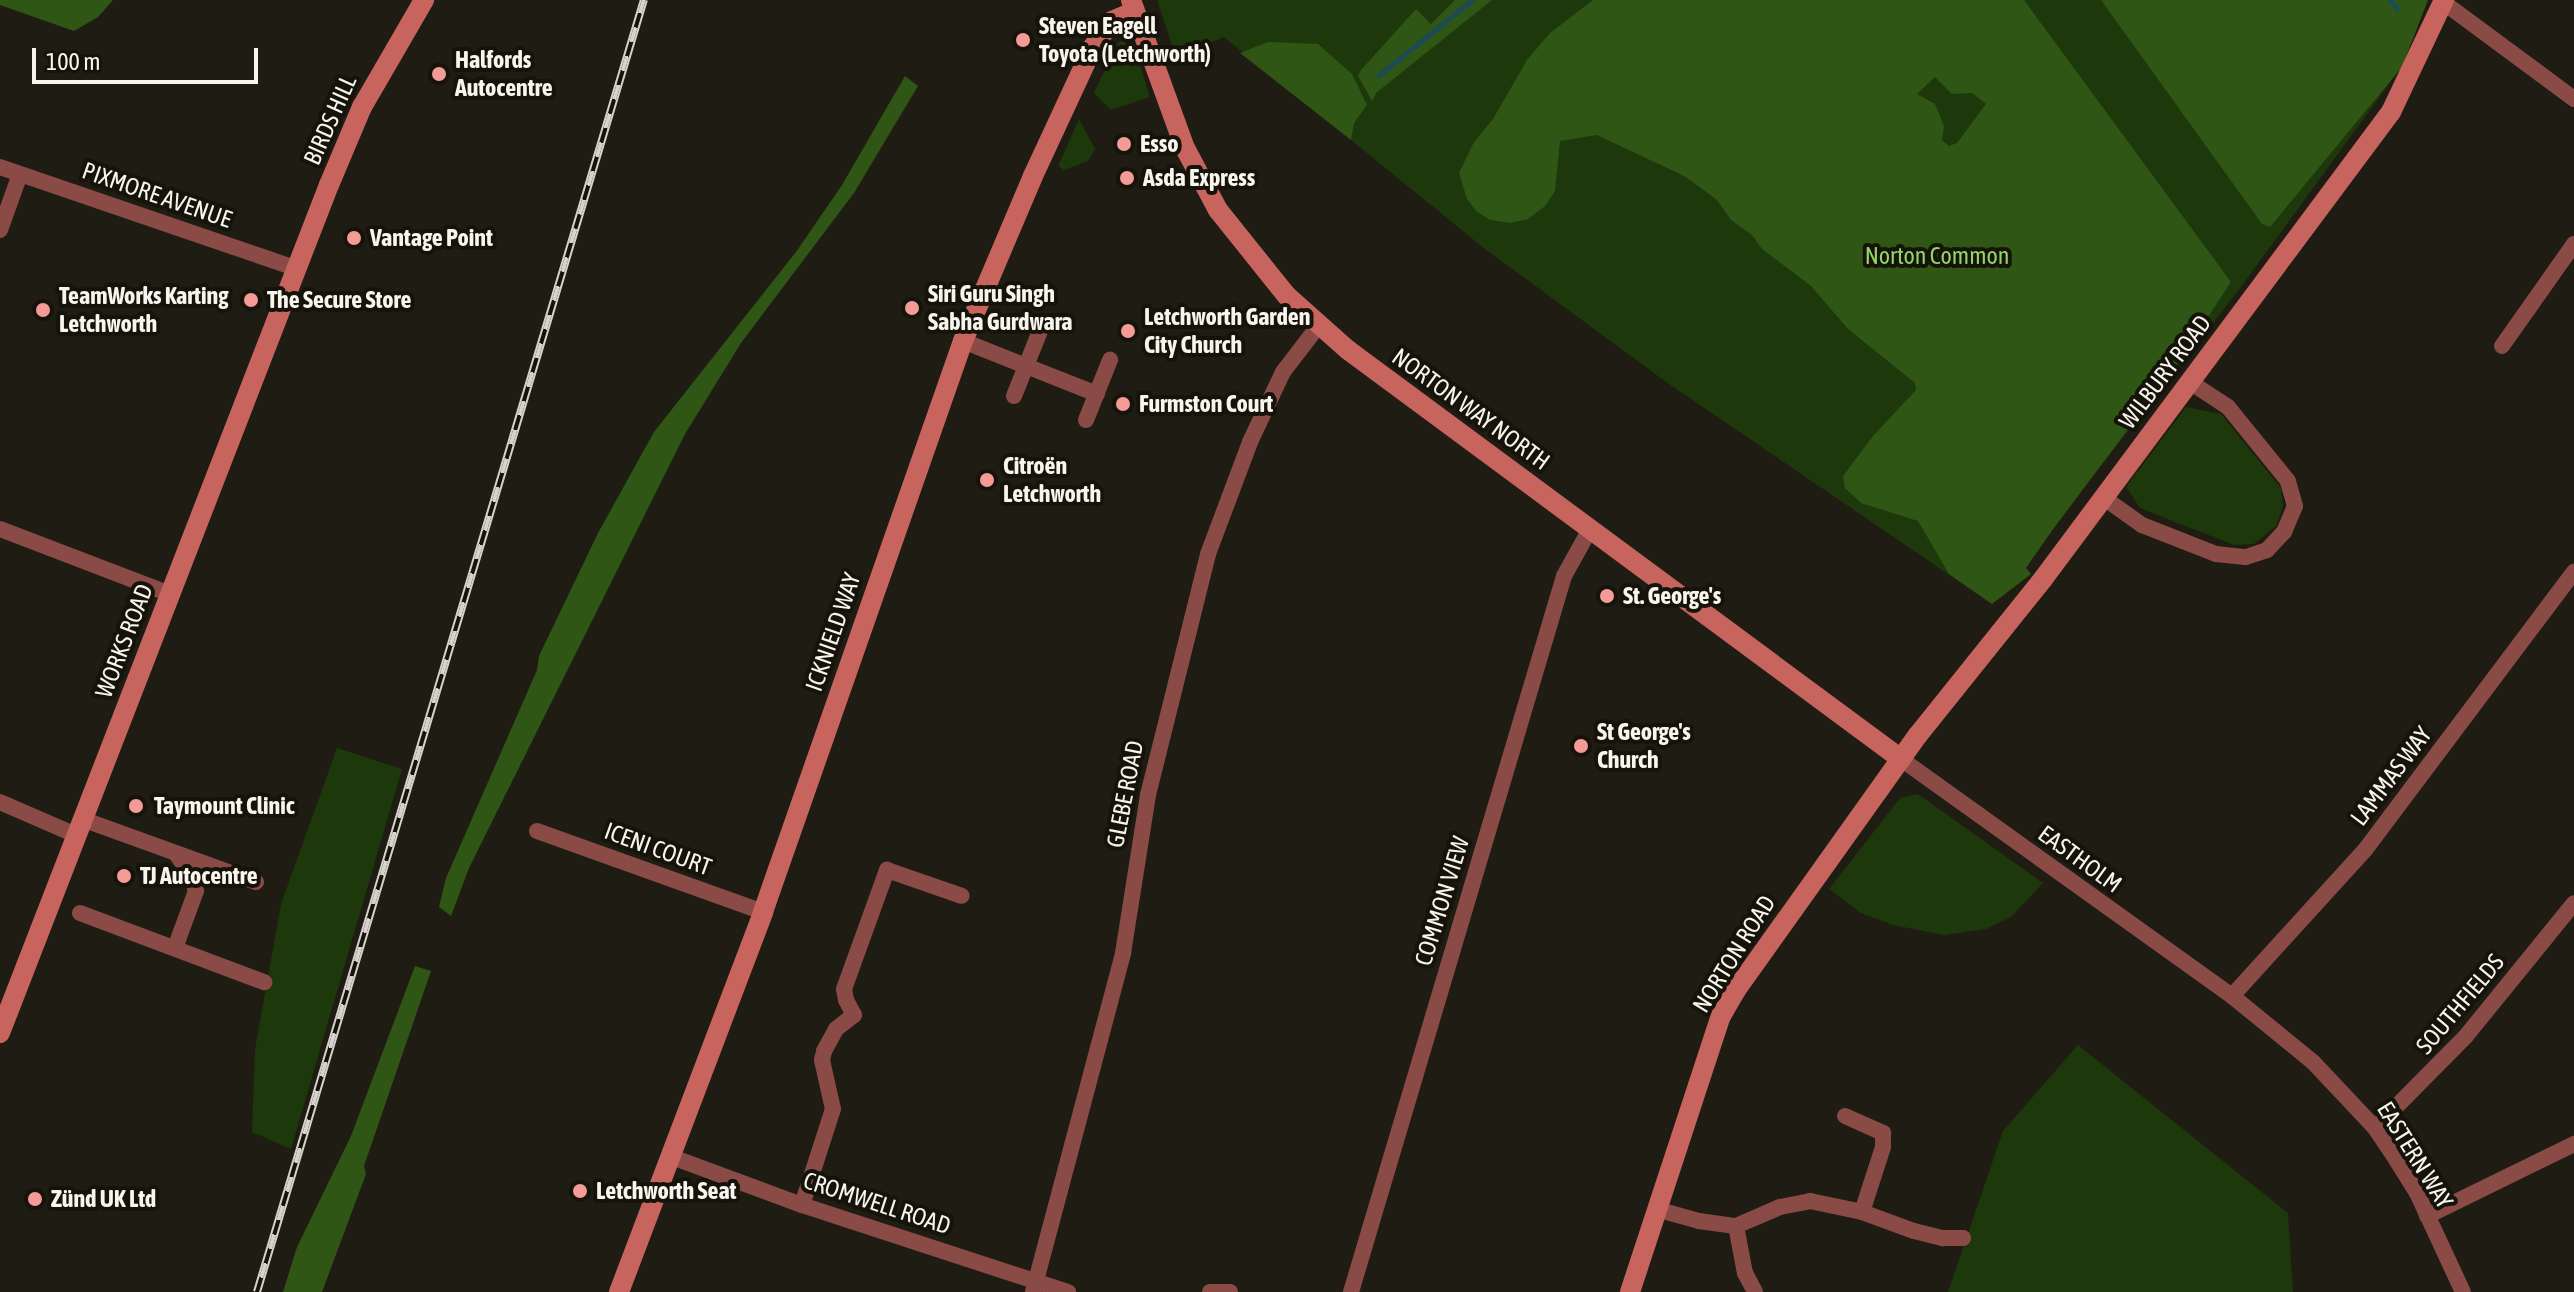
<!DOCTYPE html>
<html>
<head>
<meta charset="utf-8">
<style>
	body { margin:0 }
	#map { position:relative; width:2574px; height:1292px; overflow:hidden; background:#1f1c13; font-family:"Asap Condensed",sans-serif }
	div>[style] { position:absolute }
	.green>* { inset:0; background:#1d380a }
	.forest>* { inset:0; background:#2f5614 }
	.stream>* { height:5px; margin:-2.5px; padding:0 2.5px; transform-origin:2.5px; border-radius:2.5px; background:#1d4b54 }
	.street>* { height:16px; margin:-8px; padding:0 8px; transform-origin:8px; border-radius:8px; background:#8a4b47 }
	.secondary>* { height:20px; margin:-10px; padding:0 10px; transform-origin:10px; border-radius:10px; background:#c8645e }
	.rail>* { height:8px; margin-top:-4px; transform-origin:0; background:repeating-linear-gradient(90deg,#16130a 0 15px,#d5d3cb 0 30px); box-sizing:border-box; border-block:2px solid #d5d3cb }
	.dots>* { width:22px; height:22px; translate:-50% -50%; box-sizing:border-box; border:4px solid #16130a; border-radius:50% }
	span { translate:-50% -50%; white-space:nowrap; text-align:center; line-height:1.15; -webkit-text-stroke:8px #16130a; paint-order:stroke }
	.poi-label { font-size:24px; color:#f7f5ee; font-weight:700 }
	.left { translate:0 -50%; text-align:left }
	.street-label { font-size:24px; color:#f7f5ee }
	.park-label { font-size:24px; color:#91d667 }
	.scale { position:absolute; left:32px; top:48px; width:226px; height:36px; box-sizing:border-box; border:4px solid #f7f5ee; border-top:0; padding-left:10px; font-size:24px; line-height:28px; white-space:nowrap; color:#f7f5ee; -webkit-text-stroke:6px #16130a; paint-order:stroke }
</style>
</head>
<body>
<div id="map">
	<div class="green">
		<i style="clip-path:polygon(1157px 0,2427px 0,2394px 77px,2238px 291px,1992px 604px,1669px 384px,1485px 249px,1224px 37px,1176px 57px)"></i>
		<i style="clip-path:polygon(1125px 37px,1132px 39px,1150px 97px,1111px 110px,1094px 93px,1117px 44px)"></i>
		<i style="clip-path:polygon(1079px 119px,1095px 149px,1088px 161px,1064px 170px,1058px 166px)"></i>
		<i style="clip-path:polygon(2186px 407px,2221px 414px,2281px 488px,2283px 507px,2276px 526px,2254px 544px,2234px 545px,2140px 508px,2126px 487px)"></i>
		<i style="clip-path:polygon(337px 748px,402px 769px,291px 1149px,252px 1132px,255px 1049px,281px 904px)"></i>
		<i style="clip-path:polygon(1918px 794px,2043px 883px,2011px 917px,1986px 929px,1944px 935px,1893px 925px,1861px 913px,1829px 889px,1900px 798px)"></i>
		<i style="clip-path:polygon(2078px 1045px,2288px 1213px,2293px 1292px,1948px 1292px,2003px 1131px)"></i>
	</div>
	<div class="forest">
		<i style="clip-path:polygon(0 0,113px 0,98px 17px,74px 31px,0 5px)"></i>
		<i style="clip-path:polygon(1455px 0,1492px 0,1376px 93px,1372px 101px,1358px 76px,1361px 70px,1416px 9px,1431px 24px)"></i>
		<i style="clip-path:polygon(evenodd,1593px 0,2024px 0,2231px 282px,2177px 364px,2051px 532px,2026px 568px,2031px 574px,1992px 604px,1949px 574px,1918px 521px,1861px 503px,1845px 488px,1843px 476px,1873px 436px,1916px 390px,1915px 383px,1848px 329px,1811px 286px,1762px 249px,1752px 235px,1731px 220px,1717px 200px,1686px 177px,1597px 135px,1560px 141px,1555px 191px,1545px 206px,1528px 219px,1510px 223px,1490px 220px,1476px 211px,1467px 199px,1459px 173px,1474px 142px,1493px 119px,1527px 60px,1550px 33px,1593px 0,1935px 77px,1952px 94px,1972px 93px,1986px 104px,1957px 143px,1949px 146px,1942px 140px,1944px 126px,1935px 104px,1917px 94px,1935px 77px)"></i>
		<i style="clip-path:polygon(2101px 0,2428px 0,2402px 67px,2270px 227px,2262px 224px)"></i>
		<i style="clip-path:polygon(1268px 42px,1318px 44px,1352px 74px,1367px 105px,1354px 123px,1351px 140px,1240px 53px)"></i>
		<i style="clip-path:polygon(905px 76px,918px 86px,854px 193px,741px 343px,685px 434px,469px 868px,451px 916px,439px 907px,446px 878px,537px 670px,539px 656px,598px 533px,654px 432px,796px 252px,842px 185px)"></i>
		<i style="clip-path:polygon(415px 966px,431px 971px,364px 1166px,366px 1174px,322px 1292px,283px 1292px,297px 1247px,351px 1136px)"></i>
	</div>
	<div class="stream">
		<i style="left:2390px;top:0;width:11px;rotate:52deg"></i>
		<i style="left:1379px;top:75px;width:119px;rotate:-38.9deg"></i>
	</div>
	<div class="street">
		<i style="left:2443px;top:2px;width:163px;rotate:36.5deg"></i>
		<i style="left:0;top:167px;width:315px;rotate:18.9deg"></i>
		<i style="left:0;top:230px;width:59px;rotate:-70.3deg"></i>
		<i style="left:963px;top:341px;width:144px;rotate:21.6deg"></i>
		<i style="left:2502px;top:346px;width:125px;rotate:-54.8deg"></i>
		<i style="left:1014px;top:396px;width:70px;rotate:-68.2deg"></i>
		<i style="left:1086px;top:420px;width:65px;rotate:-68.2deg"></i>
		<i style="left:2104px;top:498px;width:47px;rotate:35.4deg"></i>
		<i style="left:2142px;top:525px;width:79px;rotate:21.4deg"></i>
		<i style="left:2216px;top:554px;width:30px;rotate:6deg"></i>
		<i style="left:2246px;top:557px;width:22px;rotate:-18deg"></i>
		<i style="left:2267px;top:550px;width:25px;rotate:-47deg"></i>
		<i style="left:2284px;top:532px;width:28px;rotate:-67deg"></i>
		<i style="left:2295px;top:506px;width:26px;rotate:-106deg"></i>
		<i style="left:2288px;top:481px;width:95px;rotate:-129deg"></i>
		<i style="left:2228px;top:407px;width:45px;rotate:-146.7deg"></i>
		<i style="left:0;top:529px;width:182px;rotate:20.9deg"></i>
		<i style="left:1901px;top:759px;width:407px;rotate:35.6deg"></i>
		<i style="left:2232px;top:996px;width:104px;rotate:39.2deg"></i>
		<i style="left:2313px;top:1062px;width:91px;rotate:46.8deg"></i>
		<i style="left:2375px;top:1128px;width:40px;rotate:56deg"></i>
		<i style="left:2397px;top:1161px;width:38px;rotate:58deg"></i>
		<i style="left:2417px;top:1193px;width:109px;rotate:65.1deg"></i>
		<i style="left:0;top:802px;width:83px;rotate:23.5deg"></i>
		<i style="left:82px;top:819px;width:185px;rotate:19.9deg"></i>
		<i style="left:537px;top:831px;width:240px;rotate:19.7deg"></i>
		<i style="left:80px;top:913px;width:197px;rotate:20.6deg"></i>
		<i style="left:175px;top:948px;width:61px;rotate:-69.8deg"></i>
		<i style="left:196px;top:891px;width:17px;rotate:-107deg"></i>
		<i style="left:191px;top:875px;width:24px;rotate:-125deg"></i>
		<i style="left:2232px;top:996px;width:197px;rotate:-47.7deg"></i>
		<i style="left:2365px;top:850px;width:348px;rotate:-53.1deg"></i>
		<i style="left:1845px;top:1116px;width:42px;rotate:24.1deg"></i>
		<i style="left:1883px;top:1133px;width:14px;rotate:90deg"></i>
		<i style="left:1883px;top:1147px;width:68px;rotate:107.9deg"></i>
		<i style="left:2375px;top:1128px;width:129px;rotate:-45.3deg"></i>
		<i style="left:2466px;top:1036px;width:171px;rotate:-50.9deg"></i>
		<i style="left:672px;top:1157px;width:139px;rotate:20.3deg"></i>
		<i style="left:802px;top:1205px;width:280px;rotate:18.1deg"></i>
		<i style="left:802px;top:1205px;width:101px;rotate:-72.1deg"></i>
		<i style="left:833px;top:1109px;width:50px;rotate:-102.7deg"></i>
		<i style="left:822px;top:1060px;width:9px;rotate:-77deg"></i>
		<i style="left:824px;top:1051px;width:25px;rotate:-61deg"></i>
		<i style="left:836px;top:1029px;width:23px;rotate:-38deg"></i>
		<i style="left:854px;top:1015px;width:17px;rotate:-118deg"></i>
		<i style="left:846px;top:1000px;width:11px;rotate:-100deg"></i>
		<i style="left:844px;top:989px;width:127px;rotate:-70.1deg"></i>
		<i style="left:887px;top:870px;width:79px;rotate:19.1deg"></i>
		<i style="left:1656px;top:1209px;width:45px;rotate:15.6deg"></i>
		<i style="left:1699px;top:1221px;width:37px;rotate:8deg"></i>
		<i style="left:1736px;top:1226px;width:48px;rotate:-23.4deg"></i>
		<i style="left:1780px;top:1207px;width:31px;rotate:-11deg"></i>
		<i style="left:1810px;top:1201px;width:53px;rotate:11.9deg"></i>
		<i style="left:1862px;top:1212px;width:55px;rotate:20.1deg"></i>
		<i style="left:1914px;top:1231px;width:30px;rotate:14deg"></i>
		<i style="left:1943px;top:1238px;width:20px"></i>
		<i style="left:2427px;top:1216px;width:164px;rotate:-26.1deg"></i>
		<i style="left:1736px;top:1226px;width:48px;rotate:79.2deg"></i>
		<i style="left:1745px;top:1273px;width:21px;rotate:62deg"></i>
		<i style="left:1033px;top:1292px;width:351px;rotate:-75.1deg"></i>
		<i style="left:1123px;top:953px;width:160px;rotate:-81deg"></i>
		<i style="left:1148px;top:795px;width:248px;rotate:-76deg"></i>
		<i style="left:1208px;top:554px;width:120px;rotate:-69.4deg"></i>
		<i style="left:1250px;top:442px;width:77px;rotate:-64.8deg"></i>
		<i style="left:1283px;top:372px;width:59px;rotate:-52.5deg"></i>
		<i style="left:1210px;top:1292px;width:20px"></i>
		<i style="left:1351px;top:1292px;width:747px;rotate:-73.43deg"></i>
		<i style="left:1564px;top:576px;width:54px;rotate:-61deg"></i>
	</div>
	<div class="secondary">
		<i style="left:1131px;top:0;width:158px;rotate:70deg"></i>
		<i style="left:1185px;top:148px;width:70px;rotate:62deg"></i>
		<i style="left:1218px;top:210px;width:109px;rotate:51.3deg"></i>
		<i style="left:1286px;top:295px;width:83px;rotate:41.6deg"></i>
		<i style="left:1348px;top:350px;width:688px;rotate:36.49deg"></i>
		<i style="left:0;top:1033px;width:910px;rotate:-68.8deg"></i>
		<i style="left:329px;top:185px;width:85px;rotate:-67.1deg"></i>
		<i style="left:362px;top:107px;width:124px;rotate:-59.9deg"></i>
		<i style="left:619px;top:1292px;width:406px;rotate:-69.2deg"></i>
		<i style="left:763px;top:912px;width:605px;rotate:-70.7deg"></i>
		<i style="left:963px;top:341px;width:179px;rotate:-67deg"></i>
		<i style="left:1033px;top:176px;width:142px;rotate:-65.1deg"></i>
		<i style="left:1093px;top:47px;width:32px;rotate:-54deg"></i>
		<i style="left:1112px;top:21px;width:23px;rotate:-23deg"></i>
		<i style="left:1630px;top:1292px;width:291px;rotate:-71.8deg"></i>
		<i style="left:1721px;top:1016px;width:30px;rotate:-60deg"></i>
		<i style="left:1736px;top:990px;width:313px;rotate:-54.5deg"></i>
		<i style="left:1918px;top:735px;width:200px;rotate:-51.3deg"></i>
		<i style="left:2043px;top:579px;width:582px;rotate:-53.31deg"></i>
		<i style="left:2391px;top:112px;width:124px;rotate:-64.7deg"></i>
	</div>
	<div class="rail">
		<i style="left:257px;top:1292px;width:1349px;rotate:-73.33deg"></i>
	</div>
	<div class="dots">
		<i style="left:1023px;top:40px;background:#f59b97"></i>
		<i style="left:439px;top:74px;background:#f59b97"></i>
		<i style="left:1124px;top:144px;background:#f59b97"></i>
		<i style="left:1127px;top:178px;background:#f59b97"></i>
		<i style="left:354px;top:238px;background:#f59b97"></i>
		<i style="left:251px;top:300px;background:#f59b97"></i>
		<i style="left:912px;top:308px;background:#f59b97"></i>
		<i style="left:43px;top:310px;background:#f59b97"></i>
		<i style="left:1128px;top:331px;background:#f59b97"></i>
		<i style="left:1123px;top:404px;background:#f59b97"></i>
		<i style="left:987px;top:480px;background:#f59b97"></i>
		<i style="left:1607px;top:596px;background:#f59b97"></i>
		<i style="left:1581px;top:746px;background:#f59b97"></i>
		<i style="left:136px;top:806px;background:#f59b97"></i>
		<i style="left:124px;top:876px;background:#f59b97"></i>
		<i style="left:580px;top:1191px;background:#f59b97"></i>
		<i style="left:35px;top:1199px;background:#f59b97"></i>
	</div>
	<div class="poi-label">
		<span class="left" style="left:1039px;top:40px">Steven Eagell<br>Toyota (Letchworth)</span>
		<span class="left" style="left:455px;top:74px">Halfords<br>Autocentre</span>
		<span class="left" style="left:1140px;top:144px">Esso</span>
		<span class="left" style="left:1143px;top:178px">Asda Express</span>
		<span class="left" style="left:370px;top:238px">Vantage Point</span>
		<span class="left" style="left:928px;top:308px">Siri Guru Singh<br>Sabha Gurdwara</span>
		<span class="left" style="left:59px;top:310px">TeamWorks Karting<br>Letchworth</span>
		<span class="left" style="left:267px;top:300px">The Secure Store</span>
		<span class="left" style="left:1144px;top:331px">Letchworth Garden<br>City Church</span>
		<span class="left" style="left:1139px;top:404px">Furmston Court</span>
		<span class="left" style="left:1003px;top:480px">Citroën<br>Letchworth</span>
		<span class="left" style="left:1623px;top:596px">St. George's</span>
		<span class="left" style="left:1597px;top:746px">St George's<br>Church</span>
		<span class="left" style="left:154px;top:806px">Taymount Clinic</span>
		<span class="left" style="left:140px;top:876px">TJ Autocentre</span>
		<span class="left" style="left:596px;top:1191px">Letchworth Seat</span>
		<span class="left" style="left:51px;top:1199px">Zünd UK Ltd</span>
	</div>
	<div class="street-label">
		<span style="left:330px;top:120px;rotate:-66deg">BIRDS HILL</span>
		<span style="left:157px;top:195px;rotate:19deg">PIXMORE AVENUE</span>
		<span style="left:2165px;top:372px;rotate:-53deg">WILBURY ROAD</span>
		<span style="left:1471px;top:409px;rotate:36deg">NORTON WAY NORTH</span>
		<span style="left:833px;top:632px;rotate:-71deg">ICKNIELD WAY</span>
		<span style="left:124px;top:641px;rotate:-69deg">WORKS ROAD</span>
		<span style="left:2391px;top:776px;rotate:-53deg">LAMMAS WAY</span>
		<span style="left:1125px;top:794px;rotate:-79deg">GLEBE ROAD</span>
		<span style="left:658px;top:849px;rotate:20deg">ICENI COURT</span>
		<span style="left:2080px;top:859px;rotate:36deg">EASTHOLM</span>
		<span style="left:1442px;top:901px;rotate:-73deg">COMMON VIEW</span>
		<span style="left:1734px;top:954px;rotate:-58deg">NORTON ROAD</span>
		<span style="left:2460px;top:1004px;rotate:-50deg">SOUTHFIELDS</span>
		<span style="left:2415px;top:1155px;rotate:58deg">EASTERN WAY</span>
		<span style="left:877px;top:1203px;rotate:18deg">CROMWELL ROAD</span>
	</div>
	<div class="park-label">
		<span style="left:1937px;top:256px">Norton Common</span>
	</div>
	<div class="scale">100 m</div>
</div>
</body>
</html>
